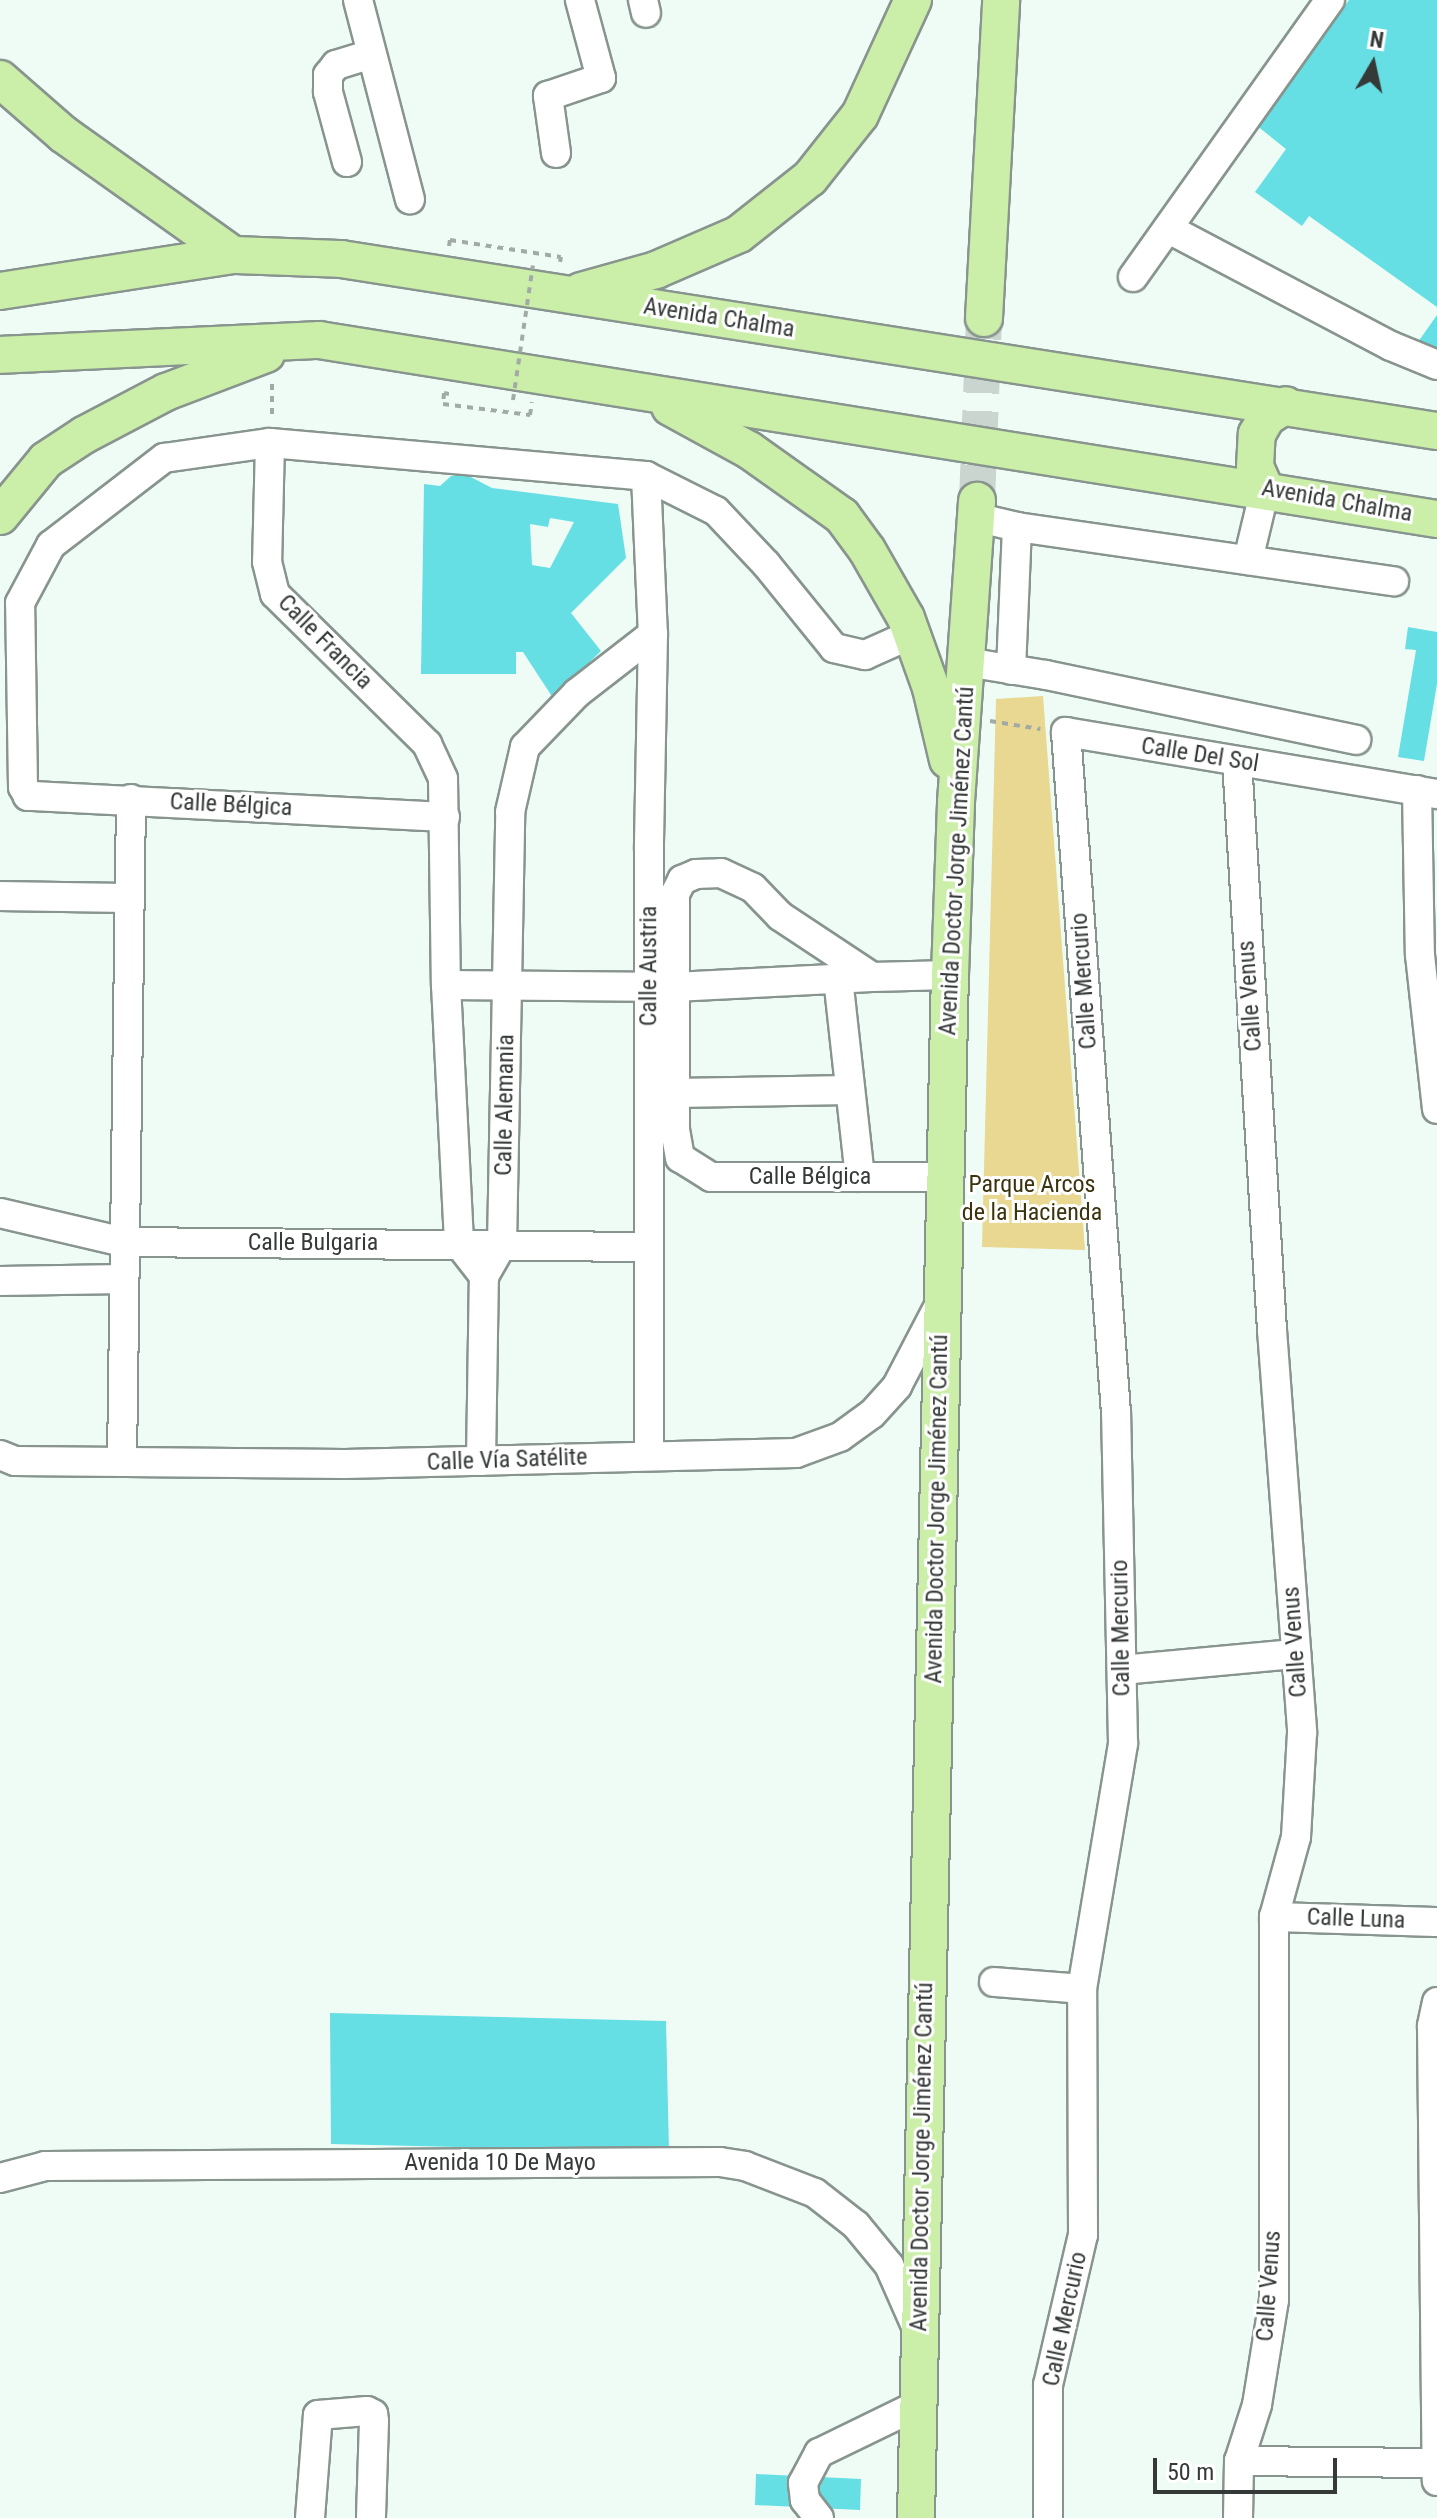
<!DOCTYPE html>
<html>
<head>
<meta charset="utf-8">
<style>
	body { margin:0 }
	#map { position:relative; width:1437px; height:2518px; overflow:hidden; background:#effcf6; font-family:"Roboto Condensed",sans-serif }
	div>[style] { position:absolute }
	.green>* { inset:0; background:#e8d891 }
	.building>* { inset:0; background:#65dfe4 }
	.major-tunnel>* { height:36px; margin-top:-18px; transform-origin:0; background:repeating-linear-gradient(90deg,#cad5d0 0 36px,transparent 0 54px) }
	.path>* { height:4px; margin-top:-2px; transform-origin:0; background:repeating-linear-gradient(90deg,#a1aaa6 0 6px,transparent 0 12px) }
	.roads { filter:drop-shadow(2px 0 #88948e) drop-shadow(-2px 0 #88948e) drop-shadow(0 2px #88948e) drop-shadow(0 -2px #88948e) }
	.minor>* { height:28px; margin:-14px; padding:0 14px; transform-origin:14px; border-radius:14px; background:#fff }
	.major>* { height:36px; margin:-18px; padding:0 18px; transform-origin:18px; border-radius:18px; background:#cbeea9 }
	.path-bridge>* { height:4px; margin-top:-2px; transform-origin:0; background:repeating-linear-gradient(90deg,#a1aaa6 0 6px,transparent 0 12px) }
	span { translate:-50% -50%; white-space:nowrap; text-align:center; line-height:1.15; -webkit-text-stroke:6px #fff; paint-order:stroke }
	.street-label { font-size:24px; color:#353a38 }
	.park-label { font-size:24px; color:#3b330d }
	.north { position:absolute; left:1333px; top:24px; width:80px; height:80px; -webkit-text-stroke:6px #fff; paint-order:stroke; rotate:9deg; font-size:22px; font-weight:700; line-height:32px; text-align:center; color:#353a38 }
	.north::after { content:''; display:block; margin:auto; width:28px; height:36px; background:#353a38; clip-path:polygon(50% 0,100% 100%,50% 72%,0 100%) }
	.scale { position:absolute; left:1153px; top:2458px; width:184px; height:36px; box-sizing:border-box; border:4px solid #353a38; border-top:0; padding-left:10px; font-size:24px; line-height:28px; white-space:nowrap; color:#353a38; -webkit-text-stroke:6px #fff; paint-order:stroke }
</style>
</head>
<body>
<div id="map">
	<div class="green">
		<i style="clip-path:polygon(1043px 696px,1085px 1250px,982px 1247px,996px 699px)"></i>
	</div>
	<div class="building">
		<i style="clip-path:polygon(1349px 0,1437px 0,1437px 307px,1309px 216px,1302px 226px,1255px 192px,1286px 149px,1256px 125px)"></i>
		<i style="clip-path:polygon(1437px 315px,1437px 355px,1418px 342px)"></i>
		<i style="clip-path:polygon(evenodd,465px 474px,492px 488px,618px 504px,626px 558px,571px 613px,601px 651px,553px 698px,523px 652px,516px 652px,516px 674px,421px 674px,424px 484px,440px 486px,451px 476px,465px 474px,550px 518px,574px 522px,550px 568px,532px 565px,530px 524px,548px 527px,550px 518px)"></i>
		<i style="clip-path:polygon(1408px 627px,1437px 632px,1437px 684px,1424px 761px,1398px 757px,1416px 650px,1405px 649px)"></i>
		<i style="clip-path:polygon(330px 2013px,666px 2021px,669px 2152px,331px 2144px)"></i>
		<i style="clip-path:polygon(756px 2474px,861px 2479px,860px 2510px,755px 2505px)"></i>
	</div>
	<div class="major-tunnel">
		<i style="left:977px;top:501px;width:183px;rotate:-87.8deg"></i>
	</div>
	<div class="path">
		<i style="left:449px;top:246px;width:6px;rotate:-81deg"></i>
		<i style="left:450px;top:240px;width:112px;rotate:8.7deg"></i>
		<i style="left:561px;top:257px;width:5px;rotate:101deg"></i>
		<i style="left:272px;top:384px;width:35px;rotate:90deg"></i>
		<i style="left:449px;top:394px;width:5px;rotate:-169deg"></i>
		<i style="left:444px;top:393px;width:11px;rotate:95deg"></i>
		<i style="left:443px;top:404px;width:88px;rotate:7.2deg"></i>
		<i style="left:530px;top:415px;width:13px;rotate:-81deg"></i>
		<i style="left:990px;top:721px;width:51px;rotate:9.1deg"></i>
	</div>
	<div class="roads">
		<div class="minor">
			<i style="left:358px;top:0;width:206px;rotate:75.4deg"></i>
			<i style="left:643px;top:0;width:13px;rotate:77deg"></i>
			<i style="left:556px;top:153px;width:58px;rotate:-98deg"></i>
			<i style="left:548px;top:96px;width:56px;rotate:-18.8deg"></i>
			<i style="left:601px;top:78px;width:81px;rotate:-105.1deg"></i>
			<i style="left:347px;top:162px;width:73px;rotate:-105.2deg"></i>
			<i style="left:328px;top:92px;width:17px;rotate:-90deg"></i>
			<i style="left:328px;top:75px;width:13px;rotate:-51deg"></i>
			<i style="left:336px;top:65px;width:37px;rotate:-17deg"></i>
			<i style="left:1169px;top:229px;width:251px;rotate:27.8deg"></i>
			<i style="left:1391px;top:346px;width:50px;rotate:22.4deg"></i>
			<i style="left:1133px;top:277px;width:340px;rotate:-54.6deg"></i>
			<i style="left:270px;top:443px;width:119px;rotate:91.4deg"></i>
			<i style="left:267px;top:562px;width:33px;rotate:76deg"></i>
			<i style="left:275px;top:594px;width:214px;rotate:44.6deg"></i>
			<i style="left:427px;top:744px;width:38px;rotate:65deg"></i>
			<i style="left:443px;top:779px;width:206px;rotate:89.2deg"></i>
			<i style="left:446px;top:985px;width:259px;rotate:87.1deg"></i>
			<i style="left:459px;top:1244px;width:41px;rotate:52deg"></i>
			<i style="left:646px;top:476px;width:158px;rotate:87.5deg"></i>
			<i style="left:653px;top:634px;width:215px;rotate:91.1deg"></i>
			<i style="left:649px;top:849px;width:607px;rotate:90deg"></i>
			<i style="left:975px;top:517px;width:43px;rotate:13.4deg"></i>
			<i style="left:1017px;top:527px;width:143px;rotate:92.4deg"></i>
			<i style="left:1017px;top:527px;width:381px;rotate:8.2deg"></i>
			<i style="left:1248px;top:560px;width:73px;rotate:-76.5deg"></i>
			<i style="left:966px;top:662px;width:81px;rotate:9.2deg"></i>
			<i style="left:1046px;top:675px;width:317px;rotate:11.8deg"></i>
			<i style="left:1237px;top:761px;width:570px;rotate:86.48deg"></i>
			<i style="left:1272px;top:1330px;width:404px;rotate:85.7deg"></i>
			<i style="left:1302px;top:1733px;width:104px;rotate:93.3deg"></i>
			<i style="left:1296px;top:1837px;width:83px;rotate:105.4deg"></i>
			<i style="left:1274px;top:1917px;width:383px;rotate:90deg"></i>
			<i style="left:1274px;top:2300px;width:106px;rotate:99.2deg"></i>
			<i style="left:1257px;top:2405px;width:59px;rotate:107.8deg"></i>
			<i style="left:1239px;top:2461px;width:57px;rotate:91deg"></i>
			<i style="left:1417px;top:790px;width:165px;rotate:89deg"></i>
			<i style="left:1420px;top:955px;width:155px;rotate:83.7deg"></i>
			<i style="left:445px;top:817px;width:418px;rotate:-177.1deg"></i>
			<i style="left:28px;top:796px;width:10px;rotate:-119deg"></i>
			<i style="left:23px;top:787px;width:184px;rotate:-90.9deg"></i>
			<i style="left:20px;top:603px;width:66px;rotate:-61.9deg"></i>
			<i style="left:51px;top:545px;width:143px;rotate:-37.6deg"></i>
			<i style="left:164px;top:458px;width:107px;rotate:-8.1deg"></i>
			<i style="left:270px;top:443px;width:377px;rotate:5deg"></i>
			<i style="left:646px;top:476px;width:78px;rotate:26.6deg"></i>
			<i style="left:716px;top:511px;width:73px;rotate:46.7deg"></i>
			<i style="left:766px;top:564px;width:108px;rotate:51deg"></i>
			<i style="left:834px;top:648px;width:32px;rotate:13deg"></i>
			<i style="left:865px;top:655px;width:51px;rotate:-24.1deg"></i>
			<i style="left:0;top:896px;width:129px;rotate:0.9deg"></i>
			<i style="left:838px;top:978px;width:200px;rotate:83.7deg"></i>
			<i style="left:446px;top:985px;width:228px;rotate:0.5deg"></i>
			<i style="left:674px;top:987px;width:198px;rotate:-2.9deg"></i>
			<i style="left:675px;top:1093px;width:175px;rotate:-1deg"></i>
			<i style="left:945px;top:1177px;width:234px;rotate:180deg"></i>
			<i style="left:711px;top:1177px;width:36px;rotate:-148deg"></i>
			<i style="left:680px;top:1158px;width:29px;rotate:-100deg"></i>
			<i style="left:675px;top:1129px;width:235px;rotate:-90deg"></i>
			<i style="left:675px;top:894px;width:16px;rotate:-63deg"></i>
			<i style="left:682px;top:880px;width:15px;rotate:-23deg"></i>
			<i style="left:696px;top:874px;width:25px;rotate:-2deg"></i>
			<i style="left:721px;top:873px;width:35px;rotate:25deg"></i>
			<i style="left:753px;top:888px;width:39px;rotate:46deg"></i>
			<i style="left:780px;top:916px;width:110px;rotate:33.5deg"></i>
			<i style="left:872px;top:977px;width:78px;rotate:-1.5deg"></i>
			<i style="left:0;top:1213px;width:127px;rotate:13.2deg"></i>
			<i style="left:124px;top:1242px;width:525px;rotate:0.55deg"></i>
			<i style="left:0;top:1281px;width:124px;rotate:-0.9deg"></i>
			<i style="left:0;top:1455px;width:16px;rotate:22deg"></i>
			<i style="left:15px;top:1461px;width:330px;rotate:0.5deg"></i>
			<i style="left:345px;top:1464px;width:451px;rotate:-1.4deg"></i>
			<i style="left:796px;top:1453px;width:47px;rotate:-20deg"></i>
			<i style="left:840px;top:1437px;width:39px;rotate:-36deg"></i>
			<i style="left:872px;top:1414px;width:38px;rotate:-48deg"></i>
			<i style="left:897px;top:1386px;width:95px;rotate:-62.4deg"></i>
			<i style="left:481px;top:1461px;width:185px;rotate:-89.1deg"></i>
			<i style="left:484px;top:1276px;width:36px;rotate:-60deg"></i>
			<i style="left:502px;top:1245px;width:433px;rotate:-88.9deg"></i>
			<i style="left:510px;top:812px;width:67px;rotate:-77deg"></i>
			<i style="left:525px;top:747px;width:75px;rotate:-46.1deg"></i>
			<i style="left:577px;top:693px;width:96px;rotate:-37.8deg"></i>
			<i style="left:122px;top:1462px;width:663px;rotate:-89.22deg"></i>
			<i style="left:1122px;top:1670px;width:175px;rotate:-5.3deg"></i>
			<i style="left:1274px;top:1917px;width:163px;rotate:1.8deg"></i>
			<i style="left:994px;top:1982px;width:88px;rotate:4.5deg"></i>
			<i style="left:1437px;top:2002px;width:25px;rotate:102deg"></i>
			<i style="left:1432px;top:2026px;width:455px;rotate:89.4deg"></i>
			<i style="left:0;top:2178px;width:47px;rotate:-14.9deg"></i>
			<i style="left:45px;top:2166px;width:675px;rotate:-0.34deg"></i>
			<i style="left:720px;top:2162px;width:25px;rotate:9deg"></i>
			<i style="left:745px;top:2166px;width:75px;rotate:21.1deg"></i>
			<i style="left:815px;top:2193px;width:52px;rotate:38deg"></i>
			<i style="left:856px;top:2225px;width:52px;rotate:50.5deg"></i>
			<i style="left:889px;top:2265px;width:64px;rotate:66.2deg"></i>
			<i style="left:1239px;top:2461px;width:197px;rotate:0.6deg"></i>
			<i style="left:310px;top:2518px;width:103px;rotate:-85.6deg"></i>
			<i style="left:318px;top:2415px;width:49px;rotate:-4.7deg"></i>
			<i style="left:367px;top:2411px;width:7px;rotate:27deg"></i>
			<i style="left:373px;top:2414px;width:7px;rotate:82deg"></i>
			<i style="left:374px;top:2421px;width:97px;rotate:91.8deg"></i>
			<i style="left:819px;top:2518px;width:23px;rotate:-128deg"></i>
			<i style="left:805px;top:2500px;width:17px;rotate:-97deg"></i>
			<i style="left:803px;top:2483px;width:34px;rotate:-62deg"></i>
			<i style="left:819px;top:2453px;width:110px;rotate:-25.9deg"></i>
			<i style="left:1048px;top:2518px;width:133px;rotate:-90deg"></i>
			<i style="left:1048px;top:2385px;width:154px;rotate:-76.9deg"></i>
			<i style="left:1083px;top:2235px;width:246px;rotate:-90.2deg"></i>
			<i style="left:1082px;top:1989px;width:249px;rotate:-80.5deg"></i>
			<i style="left:1123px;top:1743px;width:330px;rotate:-91.2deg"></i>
			<i style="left:1116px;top:1413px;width:683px;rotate:-94.2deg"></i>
			<i style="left:1066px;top:732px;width:376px;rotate:9.5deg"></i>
		</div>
		<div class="major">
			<i style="left:0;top:79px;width:84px;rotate:41.1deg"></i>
			<i style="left:63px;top:134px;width:209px;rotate:35.4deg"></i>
			<i style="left:0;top:291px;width:236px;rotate:-8.8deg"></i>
			<i style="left:233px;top:255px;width:108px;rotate:2.1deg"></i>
			<i style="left:341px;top:259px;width:1109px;rotate:8.92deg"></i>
			<i style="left:581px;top:291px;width:78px;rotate:-15.6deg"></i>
			<i style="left:656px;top:270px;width:90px;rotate:-23.4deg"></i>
			<i style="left:739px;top:234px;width:90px;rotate:-38.3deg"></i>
			<i style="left:810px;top:178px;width:80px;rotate:-51.6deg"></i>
			<i style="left:860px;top:115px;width:127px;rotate:-65.3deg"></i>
			<i style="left:984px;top:318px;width:318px;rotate:-86.9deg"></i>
			<i style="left:0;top:355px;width:319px;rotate:-2.7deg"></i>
			<i style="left:319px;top:340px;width:1132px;rotate:9.1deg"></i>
			<i style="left:670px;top:407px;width:90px;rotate:28.6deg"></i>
			<i style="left:749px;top:450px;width:114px;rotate:35.4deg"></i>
			<i style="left:842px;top:516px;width:42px;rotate:53.7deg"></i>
			<i style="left:867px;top:550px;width:78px;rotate:60.2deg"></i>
			<i style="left:906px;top:618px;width:74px;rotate:70.3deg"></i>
			<i style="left:931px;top:688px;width:74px;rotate:76.7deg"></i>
			<i style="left:1265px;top:489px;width:24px;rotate:-114deg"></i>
			<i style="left:1255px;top:467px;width:33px;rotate:-87deg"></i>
			<i style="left:1257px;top:434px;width:20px;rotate:-60deg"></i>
			<i style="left:1267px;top:417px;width:22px;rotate:-32deg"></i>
			<i style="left:0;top:516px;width:72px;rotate:-50.6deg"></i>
			<i style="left:46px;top:460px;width:45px;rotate:-33.3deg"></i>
			<i style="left:84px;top:435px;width:93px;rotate:-27.7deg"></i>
			<i style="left:166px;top:392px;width:107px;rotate:-20.8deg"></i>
			<i style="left:916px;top:2518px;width:1543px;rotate:-88.74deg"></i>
			<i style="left:950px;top:975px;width:173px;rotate:-88deg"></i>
			<i style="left:956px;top:802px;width:302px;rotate:-86deg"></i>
		</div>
	</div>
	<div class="path-bridge">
		<i style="left:513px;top:400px;width:136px;rotate:-81.6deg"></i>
	</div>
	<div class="street-label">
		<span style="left:719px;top:318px;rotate:9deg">Avenida Chalma</span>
		<span style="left:1337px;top:501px;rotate:10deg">Avenida Chalma</span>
		<span style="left:325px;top:642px;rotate:45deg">Calle Francia</span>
		<span style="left:1200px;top:755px;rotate:9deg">Calle Del Sol</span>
		<span style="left:231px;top:805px;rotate:3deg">Calle Bélgica</span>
		<span style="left:957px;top:861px;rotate:-87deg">Avenida Doctor Jorge Jiménez Cantú</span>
		<span style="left:649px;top:966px;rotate:-90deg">Calle Austria</span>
		<span style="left:1084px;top:981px;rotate:-94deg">Calle Mercurio</span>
		<span style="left:1250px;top:996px;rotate:-94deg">Calle Venus</span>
		<span style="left:505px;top:1105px;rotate:-89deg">Calle Alemania</span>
		<span style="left:810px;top:1177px">Calle Bélgica</span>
		<span style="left:313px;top:1243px">Calle Bulgaria</span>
		<span style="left:507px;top:1460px;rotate:-2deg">Calle Vía Satélite</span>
		<span style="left:937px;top:1509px;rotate:-89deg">Avenida Doctor Jorge Jiménez Cantú</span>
		<span style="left:1121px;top:1628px;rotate:-91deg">Calle Mercurio</span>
		<span style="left:1295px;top:1642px;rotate:-94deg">Calle Venus</span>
		<span style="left:1356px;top:1919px;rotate:2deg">Calle Luna</span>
		<span style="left:922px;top:2157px;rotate:-89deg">Avenida Doctor Jorge Jiménez Cantú</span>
		<span style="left:500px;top:2163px">Avenida 10 De Mayo</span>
		<span style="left:1269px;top:2286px;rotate:-86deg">Calle Venus</span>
		<span style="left:1065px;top:2319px;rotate:-78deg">Calle Mercurio</span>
	</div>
	<div class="park-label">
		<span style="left:1032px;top:1199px">Parque Arcos<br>de la Hacienda</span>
	</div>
	<div class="north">N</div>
	<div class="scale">50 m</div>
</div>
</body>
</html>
